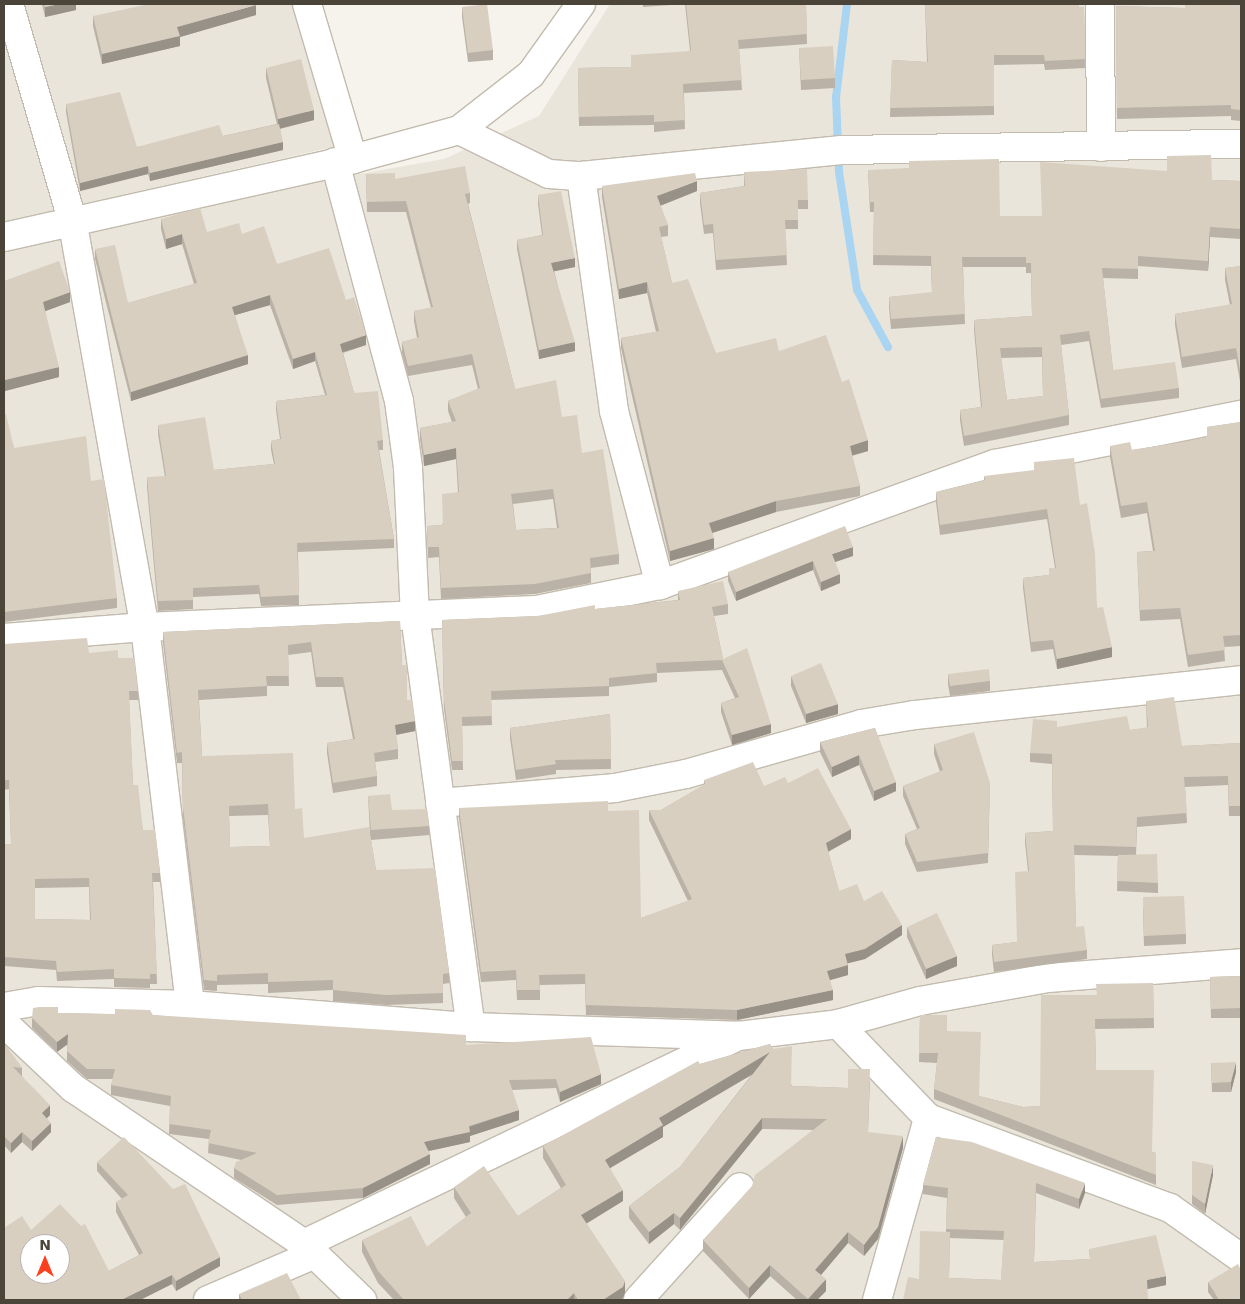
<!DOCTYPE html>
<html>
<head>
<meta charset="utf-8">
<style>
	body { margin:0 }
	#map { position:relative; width:1245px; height:1304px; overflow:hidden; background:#f6f3ec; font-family:"DejaVu Sans",sans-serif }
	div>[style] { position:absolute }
	.residential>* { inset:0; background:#eae5da }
	.stream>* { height:8px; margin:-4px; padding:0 4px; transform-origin:4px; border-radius:4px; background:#a9d4f2 }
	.roads { filter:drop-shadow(1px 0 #c2bbae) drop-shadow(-1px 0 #c2bbae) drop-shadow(0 1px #c2bbae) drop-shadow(0 -1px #c2bbae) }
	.minor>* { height:28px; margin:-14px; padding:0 14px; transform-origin:14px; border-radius:14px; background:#fff }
	.wall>* { inset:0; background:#bab2a6 }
	.shaded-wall>* { inset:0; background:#979187 }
	.building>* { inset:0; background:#d8cfc1 }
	span { translate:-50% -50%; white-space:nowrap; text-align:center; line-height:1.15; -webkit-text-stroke:5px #fff; paint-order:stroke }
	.frame { position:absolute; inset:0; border:5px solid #4b4439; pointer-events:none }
	.north { position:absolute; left:20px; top:1234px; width:50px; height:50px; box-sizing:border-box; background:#fff; border:1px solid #b7b4b0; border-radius:50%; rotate:0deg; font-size:14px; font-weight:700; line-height:20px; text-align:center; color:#4b4439 }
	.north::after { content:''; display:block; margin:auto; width:18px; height:22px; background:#fc3f1d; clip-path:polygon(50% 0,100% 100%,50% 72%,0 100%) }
</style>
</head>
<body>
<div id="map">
	<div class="residential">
		<i style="clip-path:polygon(4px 4px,301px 4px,346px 144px,4px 222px)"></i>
		<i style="clip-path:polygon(evenodd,610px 4px,1241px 4px,1241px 1300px,4px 1300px,4px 249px,206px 201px,444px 159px,539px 116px,610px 4px,30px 1244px,60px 1244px,60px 1274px,30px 1274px,30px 1244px)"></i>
	</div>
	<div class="stream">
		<i style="left:847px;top:4px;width:94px;rotate:96.7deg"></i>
		<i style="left:836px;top:97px;width:75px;rotate:87.7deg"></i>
		<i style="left:839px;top:172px;width:119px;rotate:81.3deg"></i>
		<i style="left:857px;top:290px;width:65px;rotate:61.5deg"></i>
	</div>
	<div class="roads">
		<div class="minor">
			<i style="left:9px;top:4px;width:224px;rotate:73.7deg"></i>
			<i style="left:72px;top:219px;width:414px;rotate:79.9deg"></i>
			<i style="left:145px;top:627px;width:381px;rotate:83.2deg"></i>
			<i style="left:307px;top:4px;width:162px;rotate:73.5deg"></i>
			<i style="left:1100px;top:4px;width:143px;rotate:89.6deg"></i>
			<i style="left:459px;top:130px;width:100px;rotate:26.1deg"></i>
			<i style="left:549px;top:174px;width:32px;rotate:4deg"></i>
			<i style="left:581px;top:176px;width:262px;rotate:-5.7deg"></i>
			<i style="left:842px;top:150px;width:399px;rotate:-0.9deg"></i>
			<i style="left:335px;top:162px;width:247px;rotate:75deg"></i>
			<i style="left:399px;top:401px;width:68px;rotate:82.3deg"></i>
			<i style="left:408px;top:468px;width:147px;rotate:87.3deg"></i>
			<i style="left:415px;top:615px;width:416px;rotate:82.3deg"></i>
			<i style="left:581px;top:176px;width:237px;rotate:82deg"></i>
			<i style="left:614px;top:411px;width:180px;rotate:75.2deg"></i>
			<i style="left:4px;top:237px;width:358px;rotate:-12.6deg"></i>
			<i style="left:353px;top:159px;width:110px;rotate:-15.3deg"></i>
			<i style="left:459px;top:130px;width:91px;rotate:-37.9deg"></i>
			<i style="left:531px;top:74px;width:86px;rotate:-54.5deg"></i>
			<i style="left:4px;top:638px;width:141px;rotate:-4.5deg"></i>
			<i style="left:145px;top:627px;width:392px;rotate:-2.5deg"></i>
			<i style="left:537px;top:610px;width:126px;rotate:-11.5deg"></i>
			<i style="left:660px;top:585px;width:356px;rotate:-19.9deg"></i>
			<i style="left:995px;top:464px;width:251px;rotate:-11.3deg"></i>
			<i style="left:440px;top:803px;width:176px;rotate:-4.9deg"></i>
			<i style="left:615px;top:788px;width:72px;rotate:-11.2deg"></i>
			<i style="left:686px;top:774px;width:182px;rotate:-15.9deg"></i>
			<i style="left:861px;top:724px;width:55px;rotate:-9.5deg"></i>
			<i style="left:915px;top:715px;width:328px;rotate:-6.1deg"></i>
			<i style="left:4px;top:1007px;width:35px;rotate:-10deg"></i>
			<i style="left:38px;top:1001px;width:152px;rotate:1.5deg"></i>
			<i style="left:190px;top:1005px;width:282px;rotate:4.5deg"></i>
			<i style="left:471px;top:1027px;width:267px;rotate:1.9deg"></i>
			<i style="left:738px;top:1036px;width:101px;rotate:-6.8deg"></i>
			<i style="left:838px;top:1024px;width:85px;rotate:-15.7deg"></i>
			<i style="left:920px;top:1001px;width:130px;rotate:-10.2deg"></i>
			<i style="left:1048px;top:978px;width:194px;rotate:-4.4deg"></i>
			<i style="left:4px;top:1023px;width:95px;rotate:43.3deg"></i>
			<i style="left:73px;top:1088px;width:279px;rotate:34deg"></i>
			<i style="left:304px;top:1244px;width:81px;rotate:44deg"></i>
			<i style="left:838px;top:1024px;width:130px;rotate:46.2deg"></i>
			<i style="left:928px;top:1118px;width:258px;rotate:20.4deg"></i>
			<i style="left:1170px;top:1208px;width:87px;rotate:35.2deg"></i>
			<i style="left:304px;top:1244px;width:476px;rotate:-25.6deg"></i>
			<i style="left:208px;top:1300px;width:116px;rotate:-23.3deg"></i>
			<i style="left:638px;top:1300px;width:152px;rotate:-47.9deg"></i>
			<i style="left:877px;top:1300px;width:189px;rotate:-74.3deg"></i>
		</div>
	</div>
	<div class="wall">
		<i style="clip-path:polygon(42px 4px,76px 4px,76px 10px,45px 17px)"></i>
		<i style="clip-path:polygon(643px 4px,685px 4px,643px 7px)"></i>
		<i style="clip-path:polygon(685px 4px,806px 4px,807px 44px,739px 49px,742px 90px,684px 93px,685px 129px,654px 132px,654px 125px,579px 126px,578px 68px,631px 67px,690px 51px)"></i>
		<i style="clip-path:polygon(925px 4px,1079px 4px,1079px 7px,1084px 7px,1085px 68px,1045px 70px,1044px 64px,994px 65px,994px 115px,890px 117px,892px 60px,927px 62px)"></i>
		<i style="clip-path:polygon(1241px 4px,1241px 121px,1231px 120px,1231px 116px,1117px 119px,1116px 6px,1185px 8px)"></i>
		<i style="clip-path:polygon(462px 7px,493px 50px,493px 60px,468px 62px,462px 17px)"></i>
		<i style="clip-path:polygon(256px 15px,180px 37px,180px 46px,102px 64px,93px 26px,93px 16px)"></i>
		<i style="clip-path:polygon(799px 48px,835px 78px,835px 88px,801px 90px)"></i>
		<i style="clip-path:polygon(266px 68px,314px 120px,280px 129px,283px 150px,150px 181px,148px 174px,80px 191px,66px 112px,66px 104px,137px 147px,223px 136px,277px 124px,266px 78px)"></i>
		<i style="clip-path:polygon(evenodd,868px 170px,1000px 216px,1041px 216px,1212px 180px,1241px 181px,1241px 239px,1210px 237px,1208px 271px,1138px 266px,1138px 279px,1103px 278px,1113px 370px,1179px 388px,1179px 398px,1101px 408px,1089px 341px,1061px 345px,1069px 415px,1069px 425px,964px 446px,960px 420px,960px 410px,981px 407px,974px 330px,974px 320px,1032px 316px,1031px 273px,1026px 273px,1026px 267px,963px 267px,965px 324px,891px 329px,889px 307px,889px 297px,932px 293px,931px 266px,873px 265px,874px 212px,870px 212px,868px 170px,1042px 357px,1043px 396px,1007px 400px,1001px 358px,1042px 357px)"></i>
		<i style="clip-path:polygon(744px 172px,808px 200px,808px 209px,798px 209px,798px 229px,785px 229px,787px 265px,716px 270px,713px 233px,704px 234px,700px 203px,700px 193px,744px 186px)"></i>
		<i style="clip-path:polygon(evenodd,366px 174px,470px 193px,470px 203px,468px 204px,515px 389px,562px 417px,582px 453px,619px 554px,619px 564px,591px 568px,591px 583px,535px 594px,441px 599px,439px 557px,428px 558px,427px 526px,442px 525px,458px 493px,456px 459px,424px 466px,420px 439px,420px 428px,452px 422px,448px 411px,448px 401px,478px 389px,472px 365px,408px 376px,402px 353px,402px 342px,417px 338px,414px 321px,414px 311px,431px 308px,406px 212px,367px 212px,366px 174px,553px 499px,557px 528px,516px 530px,513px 504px,553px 499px)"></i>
		<i style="clip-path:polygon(602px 186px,697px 191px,660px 206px,668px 225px,668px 236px,661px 237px,672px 283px,716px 353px,779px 351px,842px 382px,868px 451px,852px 456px,860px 486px,860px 496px,776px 512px,712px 533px,714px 549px,670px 561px,621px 348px,621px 338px,656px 332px,647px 293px,619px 299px,602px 197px)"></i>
		<i style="clip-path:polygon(538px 195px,575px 267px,554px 271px,575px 351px,539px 359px,517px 249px,517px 240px,542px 235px,538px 204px)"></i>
		<i style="clip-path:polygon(161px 219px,207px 232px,242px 234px,277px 264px,346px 300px,366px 345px,343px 353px,354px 393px,383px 440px,383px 450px,379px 450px,394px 539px,394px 548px,298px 552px,299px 605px,261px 606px,259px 594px,193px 597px,193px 609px,158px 611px,147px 487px,147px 477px,165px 477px,158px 434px,158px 425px,214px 470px,274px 464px,271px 450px,271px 441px,280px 439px,276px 410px,276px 401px,325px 395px,315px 361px,293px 369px,270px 305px,235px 315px,248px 364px,131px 401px,95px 259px,95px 249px,128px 303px,194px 284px,182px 244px,166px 249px,161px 229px)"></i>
		<i style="clip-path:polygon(1241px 266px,1241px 387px,1236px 359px,1182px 368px,1175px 325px,1175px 314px,1230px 305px,1225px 280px,1225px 268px)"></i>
		<i style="clip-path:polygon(4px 281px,70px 302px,45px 311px,59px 377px,5px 391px,4px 385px)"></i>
		<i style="clip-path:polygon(4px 415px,14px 448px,91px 481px,117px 598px,117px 608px,4px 622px)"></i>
		<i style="clip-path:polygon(1241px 422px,1241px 646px,1224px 647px,1225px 661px,1188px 667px,1180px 619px,1140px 621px,1137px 552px,1153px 551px,1147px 513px,1121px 518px,1110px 457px,1110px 446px,1132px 450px,1207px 438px,1207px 427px)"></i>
		<i style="clip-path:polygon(984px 476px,1080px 505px,1097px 608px,1112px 657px,1057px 669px,1053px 649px,1031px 652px,1023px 588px,1023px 578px,1049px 575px,1055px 568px,1047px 519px,940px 535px,936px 502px,936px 492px,984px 480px)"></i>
		<i style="clip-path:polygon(853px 556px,835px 562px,840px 583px,821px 591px,813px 570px,736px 601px,728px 581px,728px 572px)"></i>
		<i style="clip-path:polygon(678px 591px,728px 604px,728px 614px,714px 616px,723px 659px,771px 733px,732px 745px,721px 712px,721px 703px,735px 698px,722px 670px,657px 673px,657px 682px,609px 687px,609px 696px,491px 700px,492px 725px,462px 726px,463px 770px,452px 770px,444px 709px,442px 620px,538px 616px,595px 609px,678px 600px)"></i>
		<i style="clip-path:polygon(evenodd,400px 621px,402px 665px,407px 700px,415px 731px,396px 735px,398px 749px,398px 759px,375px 762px,377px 776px,377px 786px,333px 793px,327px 753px,327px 743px,353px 739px,343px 687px,316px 687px,311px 652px,288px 655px,289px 686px,267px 686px,267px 696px,199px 700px,202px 756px,295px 809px,304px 838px,370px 834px,368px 796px,392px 810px,429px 826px,429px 835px,371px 840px,376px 870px,449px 973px,449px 983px,443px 984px,443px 1003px,386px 1005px,333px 1001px,333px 990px,268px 993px,268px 984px,217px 985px,217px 991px,204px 990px,183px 817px,182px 763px,177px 763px,163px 642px,163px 632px,400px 621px,268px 815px,270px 846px,230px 847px,229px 816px,268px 815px)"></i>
		<i style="clip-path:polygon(evenodd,89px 653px,118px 658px,138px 691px,138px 700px,129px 700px,133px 785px,143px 830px,160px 873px,160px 882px,153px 882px,157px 984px,150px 984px,150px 988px,114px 987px,114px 979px,57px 981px,56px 970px,4px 966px,4px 844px,11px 844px,9px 789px,4px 790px,4px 673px,89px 653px,89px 887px,90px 920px,35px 919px,35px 888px,89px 887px)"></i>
		<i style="clip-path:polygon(948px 674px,990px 681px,990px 691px,950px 696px,948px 684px)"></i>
		<i style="clip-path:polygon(791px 676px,838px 714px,806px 723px,791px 686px)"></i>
		<i style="clip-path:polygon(1146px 701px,1182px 746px,1241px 743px,1241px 816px,1229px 816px,1228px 785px,1185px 787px,1187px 823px,1137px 827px,1136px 854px,1158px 883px,1158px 893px,1117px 891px,1118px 856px,1074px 855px,1076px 927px,1087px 950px,1087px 959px,994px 972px,992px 955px,992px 945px,1017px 942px,1028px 871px,1025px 843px,1025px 833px,1053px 831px,1052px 764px,1030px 762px,1030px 753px,1057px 727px,1130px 730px,1147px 728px)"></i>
		<i style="clip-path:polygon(610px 714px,611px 769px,556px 770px,556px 774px,516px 780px,510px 738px,510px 728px)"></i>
		<i style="clip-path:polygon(875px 728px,896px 791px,874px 801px,859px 765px,832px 777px,820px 752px,820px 742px)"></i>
		<i style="clip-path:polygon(934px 744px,990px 783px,988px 863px,917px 872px,905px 844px,905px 834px,917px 829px,903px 796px,903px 786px,940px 772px,934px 754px)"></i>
		<i style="clip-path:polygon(704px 780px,764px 786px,788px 783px,851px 839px,828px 851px,839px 891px,864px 901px,902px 935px,865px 959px,848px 963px,848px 975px,830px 980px,833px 1000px,737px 1020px,586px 1015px,585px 984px,540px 985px,540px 1000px,517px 1000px,516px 980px,481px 982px,459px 818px,459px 808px,608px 811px,641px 918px,688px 901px,649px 820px,649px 810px,661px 810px,704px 785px)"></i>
		<i style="clip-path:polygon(1143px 907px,1186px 934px,1186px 944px,1144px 946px)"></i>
		<i style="clip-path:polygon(907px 927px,957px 966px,926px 979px,907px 937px)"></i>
		<i style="clip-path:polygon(1241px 976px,1241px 1018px,1211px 1018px,1210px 977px)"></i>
		<i style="clip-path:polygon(1153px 983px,1154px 1028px,1095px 1029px,1096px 1070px,1152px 1152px,1156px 1153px,1156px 1185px,934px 1099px,934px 1089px,937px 1063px,919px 1062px,920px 1015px,947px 1031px,979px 1096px,1023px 1107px,1040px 1106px,1096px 995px)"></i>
		<i style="clip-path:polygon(58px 1013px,153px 1015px,466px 1045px,601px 1084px,560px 1102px,556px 1088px,512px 1090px,519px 1120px,470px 1136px,470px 1142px,429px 1151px,430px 1164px,363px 1198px,277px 1205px,234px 1178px,234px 1168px,241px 1160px,208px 1153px,209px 1139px,169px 1134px,170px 1106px,111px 1095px,111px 1085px,113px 1079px,87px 1079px,67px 1061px,67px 1044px,57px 1052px,32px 1028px,32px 1018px)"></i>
		<i style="clip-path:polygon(4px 1044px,22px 1068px,22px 1076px,50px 1115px,47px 1118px,51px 1132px,32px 1151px,22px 1142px,11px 1153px,4px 1145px)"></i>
		<i style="clip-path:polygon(770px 1044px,792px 1086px,848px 1088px,870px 1081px,868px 1132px,903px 1148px,878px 1239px,864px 1256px,848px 1243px,821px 1275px,826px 1291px,817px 1300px,797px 1300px,770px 1276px,749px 1299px,703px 1251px,703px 1240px,813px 1130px,762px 1129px,680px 1230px,674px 1224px,649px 1244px,629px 1218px,629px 1206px,680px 1167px,753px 1073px,663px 1127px,663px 1137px,610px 1168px,623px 1201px,586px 1223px,625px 1292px,623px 1298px,620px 1300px,394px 1300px,378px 1283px,362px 1252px,362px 1240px,427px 1247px,466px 1217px,454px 1198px,454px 1187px,518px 1216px,561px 1188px,543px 1158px,543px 1146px,700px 1064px)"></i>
		<i style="clip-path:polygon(1211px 1063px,1236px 1072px,1231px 1092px,1212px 1092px)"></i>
		<i style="clip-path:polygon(evenodd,936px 1137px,1085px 1193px,1079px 1209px,1036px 1193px,1034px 1262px,1090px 1259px,1089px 1249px,1166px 1285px,1148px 1289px,919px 1279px,946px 1232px,947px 1198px,923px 1194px,923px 1185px,936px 1137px,950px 1238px,1004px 1240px,1001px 1280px,949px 1278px,950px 1238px)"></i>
		<i style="clip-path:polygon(1192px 1161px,1213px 1175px,1205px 1214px,1192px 1204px)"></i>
		<i style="clip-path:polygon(97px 1162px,220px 1266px,176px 1291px,172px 1284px,140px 1300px,4px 1300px,31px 1230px,109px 1271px,139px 1255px,116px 1212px,116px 1202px,122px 1199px,97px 1171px)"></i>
		<i style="clip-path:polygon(1208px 1282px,1241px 1300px,1214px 1300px,1208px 1292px)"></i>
		<i style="clip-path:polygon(239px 1294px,301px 1300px,239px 1300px)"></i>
	</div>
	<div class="shaded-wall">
		<i style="clip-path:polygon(60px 4px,76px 4px,76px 10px,45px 17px,45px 7px)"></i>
		<i style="clip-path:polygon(256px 5px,256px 15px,180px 37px,180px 46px,102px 64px,102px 54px,177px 27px)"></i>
		<i style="clip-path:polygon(314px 110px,314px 120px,278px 129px,278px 119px)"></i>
		<i style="clip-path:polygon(283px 142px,283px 150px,150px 181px,150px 173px)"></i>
		<i style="clip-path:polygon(148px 166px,148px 174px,80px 191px,80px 183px)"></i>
		<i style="clip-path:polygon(697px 181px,697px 191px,657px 207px,657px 196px)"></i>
		<i style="clip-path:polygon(1210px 227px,1210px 237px,1208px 271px,1208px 261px)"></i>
		<i style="clip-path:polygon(182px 234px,182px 244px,166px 249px,166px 239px)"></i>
		<i style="clip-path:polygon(575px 258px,575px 267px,551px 272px,551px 263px)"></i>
		<i style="clip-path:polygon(647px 282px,647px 293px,619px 299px,619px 289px)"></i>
		<i style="clip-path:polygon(70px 292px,70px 302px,43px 312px,43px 302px)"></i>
		<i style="clip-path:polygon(270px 295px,270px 305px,232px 316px,232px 307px)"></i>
		<i style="clip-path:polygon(366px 335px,366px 345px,340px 353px,340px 344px)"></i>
		<i style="clip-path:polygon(575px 342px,575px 351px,539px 359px,539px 350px)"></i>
		<i style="clip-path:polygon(315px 352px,315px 361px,293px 369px,293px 359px)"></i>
		<i style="clip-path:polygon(248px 355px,248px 364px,131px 401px,131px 392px)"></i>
		<i style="clip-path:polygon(59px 367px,59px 377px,5px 391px,5px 380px)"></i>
		<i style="clip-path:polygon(868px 440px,868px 451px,850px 456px,850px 446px)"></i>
		<i style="clip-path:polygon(456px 448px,456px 459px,424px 466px,424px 455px)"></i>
		<i style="clip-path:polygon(776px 501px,776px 512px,709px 534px,709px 523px)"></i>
		<i style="clip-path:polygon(714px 538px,714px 549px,670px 561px,670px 551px)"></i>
		<i style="clip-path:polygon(853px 547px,853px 556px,832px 563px,832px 554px)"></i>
		<i style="clip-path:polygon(813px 561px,813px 570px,736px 601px,736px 592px)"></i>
		<i style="clip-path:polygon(840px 574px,840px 583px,821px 591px,821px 582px)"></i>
		<i style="clip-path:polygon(1112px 647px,1112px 657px,1057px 669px,1057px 659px)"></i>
		<i style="clip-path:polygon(838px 704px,838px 714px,806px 723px,806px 714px)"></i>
		<i style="clip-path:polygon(415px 721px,415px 731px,395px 735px,395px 725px)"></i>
		<i style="clip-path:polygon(771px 724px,771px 733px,732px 745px,732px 735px)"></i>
		<i style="clip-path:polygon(859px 755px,859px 765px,832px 777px,832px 767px)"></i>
		<i style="clip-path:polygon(896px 782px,896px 791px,874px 801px,874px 791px)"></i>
		<i style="clip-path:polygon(851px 829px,851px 839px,826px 853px,826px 843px)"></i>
		<i style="clip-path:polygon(902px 925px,902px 935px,865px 959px,845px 964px,845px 954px)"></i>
		<i style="clip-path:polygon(957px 956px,957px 966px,926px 979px,926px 969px)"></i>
		<i style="clip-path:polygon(848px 965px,848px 975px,827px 981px,827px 971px)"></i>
		<i style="clip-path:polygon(833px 990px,833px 1000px,737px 1020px,737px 1010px)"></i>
		<i style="clip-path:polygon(68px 1034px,68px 1044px,57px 1052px,57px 1042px)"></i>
		<i style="clip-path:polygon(770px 1052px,770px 1064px,663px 1127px,663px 1137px,605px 1171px,605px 1160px,659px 1118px)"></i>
		<i style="clip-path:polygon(1236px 1062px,1236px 1072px,1231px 1092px,1231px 1082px)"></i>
		<i style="clip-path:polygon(601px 1074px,601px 1084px,560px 1102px,560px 1092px)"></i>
		<i style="clip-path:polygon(50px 1105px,50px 1115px,42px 1123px,42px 1113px)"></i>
		<i style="clip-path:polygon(519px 1110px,519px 1120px,470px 1136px,470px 1142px,424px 1152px,424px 1142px)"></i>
		<i style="clip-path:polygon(762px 1118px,762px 1129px,680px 1230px,680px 1218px)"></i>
		<i style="clip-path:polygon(51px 1123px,51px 1132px,32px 1151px,32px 1141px)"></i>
		<i style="clip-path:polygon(22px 1132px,22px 1142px,11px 1153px,11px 1143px)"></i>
		<i style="clip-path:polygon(903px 1136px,903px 1148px,878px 1239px,864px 1256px,864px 1245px)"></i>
		<i style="clip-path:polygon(430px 1154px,430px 1164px,363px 1198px,363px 1188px)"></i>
		<i style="clip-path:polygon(1213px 1165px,1213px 1175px,1205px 1214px,1205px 1204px)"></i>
		<i style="clip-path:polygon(1085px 1183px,1085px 1193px,1079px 1209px,1079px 1199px)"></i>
		<i style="clip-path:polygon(623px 1190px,623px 1201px,581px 1227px,581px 1215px)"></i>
		<i style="clip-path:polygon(674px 1213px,674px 1224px,649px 1244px,649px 1232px)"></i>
		<i style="clip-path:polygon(848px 1232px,848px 1243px,815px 1282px,815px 1270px)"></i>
		<i style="clip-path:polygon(220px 1257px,220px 1266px,176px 1291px,176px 1281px)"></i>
		<i style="clip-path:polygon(770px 1265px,770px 1276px,749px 1299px,749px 1288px)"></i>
		<i style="clip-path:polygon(172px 1275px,172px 1284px,140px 1300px,121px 1300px)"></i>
		<i style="clip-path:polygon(1166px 1276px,1166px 1285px,1147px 1289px,1147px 1280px)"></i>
		<i style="clip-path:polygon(826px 1279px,826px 1291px,817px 1300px,808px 1300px,808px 1299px)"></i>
		<i style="clip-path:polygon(625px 1281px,625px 1292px,623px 1298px,620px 1300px,603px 1300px)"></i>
		<i style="clip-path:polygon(574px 1293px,574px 1300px,567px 1300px)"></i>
	</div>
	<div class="building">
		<i style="clip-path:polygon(44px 4px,60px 4px,45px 7px)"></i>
		<i style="clip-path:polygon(149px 4px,256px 4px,256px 5px,177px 27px,180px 36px,102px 54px,93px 16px)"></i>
		<i style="clip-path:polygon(487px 4px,493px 50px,468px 53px,462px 7px)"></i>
		<i style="clip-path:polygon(686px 4px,806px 4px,807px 34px,738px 40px,742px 80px,683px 84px,685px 120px,654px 122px,654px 115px,579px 117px,578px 68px,631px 67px,631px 55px,691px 51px)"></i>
		<i style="clip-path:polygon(925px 4px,1079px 4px,1079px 7px,1084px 7px,1085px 59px,1045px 61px,1044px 55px,994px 55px,994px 106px,890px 108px,892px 60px,928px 62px)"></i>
		<i style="clip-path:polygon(1185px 4px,1241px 4px,1241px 110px,1231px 109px,1231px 105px,1117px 108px,1116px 6px,1185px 8px)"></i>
		<i style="clip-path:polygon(833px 46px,835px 78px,801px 80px,799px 48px)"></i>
		<i style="clip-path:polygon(301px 59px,314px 110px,278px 119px,266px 68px)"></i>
		<i style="clip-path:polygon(120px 92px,137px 147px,219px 125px,223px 136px,279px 124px,283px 142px,150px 173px,148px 166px,80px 183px,66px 104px)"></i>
		<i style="clip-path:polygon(evenodd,1211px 155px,1212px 180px,1241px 181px,1241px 229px,1210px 227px,1208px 261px,1138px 256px,1138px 269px,1102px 268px,1113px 370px,1175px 362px,1179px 388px,1101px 399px,1089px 331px,1060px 335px,1069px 415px,964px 436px,960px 410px,982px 407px,974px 320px,1032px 316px,1031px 263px,1026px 263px,1026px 257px,962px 257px,965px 314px,891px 319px,889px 297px,932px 292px,931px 256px,873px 255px,874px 202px,870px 202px,868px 170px,909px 168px,909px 161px,999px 159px,1000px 216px,1042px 216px,1040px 162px,1167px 171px,1167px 156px,1211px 155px,1042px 347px,1043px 396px,1007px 400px,1000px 348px,1042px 347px)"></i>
		<i style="clip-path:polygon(evenodd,465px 166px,470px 193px,465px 194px,515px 389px,556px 380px,562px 417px,577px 415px,582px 453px,603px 449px,619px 554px,590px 558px,591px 573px,535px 584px,441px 588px,439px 547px,428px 547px,427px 526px,443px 525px,442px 494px,459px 492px,456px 448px,424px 455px,420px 428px,456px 421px,448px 401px,480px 388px,472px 354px,408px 366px,402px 342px,419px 337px,414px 311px,433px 307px,406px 201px,367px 202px,366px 174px,395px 173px,395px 179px,465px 166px,553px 489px,559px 528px,516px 530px,511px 494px,553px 489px)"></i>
		<i style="clip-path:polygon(807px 169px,808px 200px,798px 200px,798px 220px,785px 220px,787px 255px,716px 260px,713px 224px,704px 225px,700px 193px,745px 186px,744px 172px)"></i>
		<i style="clip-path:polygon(695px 173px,697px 181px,657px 196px,668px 225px,659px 227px,672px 283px,688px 279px,716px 353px,776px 338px,779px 351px,826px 335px,842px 382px,849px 379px,868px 440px,850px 446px,860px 486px,776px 501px,709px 523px,714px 538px,670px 551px,621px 338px,659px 331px,647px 282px,619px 289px,602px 186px)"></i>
		<i style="clip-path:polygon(561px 191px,575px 258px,551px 263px,575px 342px,539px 350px,517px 240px,543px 235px,538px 195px)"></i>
		<i style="clip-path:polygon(200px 208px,207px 232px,239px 223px,242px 234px,264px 226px,277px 264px,329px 248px,346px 300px,354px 297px,366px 335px,340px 344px,354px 393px,378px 391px,383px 440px,377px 441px,394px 539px,297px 543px,299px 595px,261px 597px,259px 585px,193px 588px,193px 600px,158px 601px,147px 477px,166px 476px,158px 425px,205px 417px,214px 470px,275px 464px,271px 441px,281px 439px,276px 401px,327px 395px,315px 352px,293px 359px,270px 295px,232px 307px,248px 355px,131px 392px,95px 249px,115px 245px,128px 303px,197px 283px,182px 234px,166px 239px,161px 219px)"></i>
		<i style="clip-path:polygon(59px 261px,70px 292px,43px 302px,59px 367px,5px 380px,4px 375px,4px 281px)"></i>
		<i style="clip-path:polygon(1241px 266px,1241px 376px,1236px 348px,1182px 357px,1175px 314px,1232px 304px,1225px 268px)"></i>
		<i style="clip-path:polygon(6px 414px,14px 448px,86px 436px,91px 481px,104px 479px,117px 598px,4px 612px,4px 415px)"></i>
		<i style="clip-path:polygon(1241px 422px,1241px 635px,1223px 636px,1225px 650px,1188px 655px,1180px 608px,1140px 610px,1137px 552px,1155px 551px,1147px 502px,1121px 506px,1110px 446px,1130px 442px,1132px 450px,1207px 438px,1207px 427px)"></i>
		<i style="clip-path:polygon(1074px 458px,1080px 505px,1087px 503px,1095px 553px,1097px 608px,1103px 607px,1112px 647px,1057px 659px,1053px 640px,1031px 642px,1023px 578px,1049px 575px,1049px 568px,1056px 568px,1047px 509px,940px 525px,936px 492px,985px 480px,984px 476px,1034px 470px,1034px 462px)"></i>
		<i style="clip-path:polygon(845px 526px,853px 547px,832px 554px,840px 574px,821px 582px,813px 561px,736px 592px,728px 572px)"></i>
		<i style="clip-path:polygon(723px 581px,728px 604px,712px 607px,723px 659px,747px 648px,771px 724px,732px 735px,721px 703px,739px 697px,722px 660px,656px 663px,657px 673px,609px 678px,609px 686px,491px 691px,492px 716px,462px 717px,463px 761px,452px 761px,444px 700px,442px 620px,538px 616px,595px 605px,595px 609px,680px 600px,678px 591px)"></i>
		<i style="clip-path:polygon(evenodd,400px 621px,402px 665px,407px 665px,407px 700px,412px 700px,415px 721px,395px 725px,398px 749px,374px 753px,377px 776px,333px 783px,327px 743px,355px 739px,343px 677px,316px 677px,311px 642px,288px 645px,289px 676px,266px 676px,267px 686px,198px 690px,202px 756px,293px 753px,295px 809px,302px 808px,304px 838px,369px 827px,376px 870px,435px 868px,449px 973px,443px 974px,443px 993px,386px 995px,333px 990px,333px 980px,268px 982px,268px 973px,217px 975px,217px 981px,204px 980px,183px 807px,182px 752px,177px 753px,163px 632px,400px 621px,268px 804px,270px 846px,230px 847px,229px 806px,268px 804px)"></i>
		<i style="clip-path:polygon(evenodd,87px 638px,89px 653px,118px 650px,118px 658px,134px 658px,138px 691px,129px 691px,133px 785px,138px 785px,143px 830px,155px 830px,160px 873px,152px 873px,157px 974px,150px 974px,150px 979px,114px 978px,114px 969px,57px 972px,56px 961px,4px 957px,4px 844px,11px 844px,9px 780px,4px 780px,4px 673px,5px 673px,4px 644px,87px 638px,89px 878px,91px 920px,35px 919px,35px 879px,89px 878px)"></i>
		<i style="clip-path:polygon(821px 663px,838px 704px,806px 714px,791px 676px)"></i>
		<i style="clip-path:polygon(989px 669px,990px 681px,950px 686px,948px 674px)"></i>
		<i style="clip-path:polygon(1174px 697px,1182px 746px,1241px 743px,1241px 806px,1229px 806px,1228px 776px,1184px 777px,1187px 813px,1137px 817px,1136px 847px,1074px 845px,1076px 927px,1084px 926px,1087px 950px,994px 962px,992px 945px,1017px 942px,1015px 872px,1029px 871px,1025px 833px,1053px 831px,1052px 754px,1030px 753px,1033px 719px,1057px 721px,1057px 727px,1127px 716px,1130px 730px,1148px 727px,1146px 701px)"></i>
		<i style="clip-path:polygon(610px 714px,611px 759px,555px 760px,556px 764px,516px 770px,510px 728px)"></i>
		<i style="clip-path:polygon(875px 728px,896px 782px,874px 791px,859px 755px,832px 767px,820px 742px)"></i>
		<i style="clip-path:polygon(974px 732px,990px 783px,988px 853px,917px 862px,905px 834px,920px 828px,903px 786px,943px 770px,934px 744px)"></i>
		<i style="clip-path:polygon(753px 762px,764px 786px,785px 777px,788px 783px,818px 768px,851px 829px,826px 843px,839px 891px,857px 884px,864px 901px,882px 891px,902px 925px,865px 949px,845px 954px,848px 965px,827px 971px,833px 990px,737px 1010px,586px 1005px,585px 974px,539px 975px,540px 990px,517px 990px,516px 970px,481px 972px,459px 808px,608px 801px,608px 811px,639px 810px,641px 918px,692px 899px,649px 810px,661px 810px,705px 784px,704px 780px)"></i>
		<i style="clip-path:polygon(390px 794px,392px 810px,427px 809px,429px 826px,371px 830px,368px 796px)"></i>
		<i style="clip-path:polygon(1157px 854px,1158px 883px,1117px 881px,1118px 855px)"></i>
		<i style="clip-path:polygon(1184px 896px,1186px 934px,1144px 936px,1143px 897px)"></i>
		<i style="clip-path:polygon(937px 913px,957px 956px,926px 969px,907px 927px)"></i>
		<i style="clip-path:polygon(1241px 976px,1241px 1008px,1211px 1009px,1210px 977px)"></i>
		<i style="clip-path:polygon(1153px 983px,1154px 1018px,1095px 1019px,1096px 1070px,1154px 1070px,1152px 1152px,1156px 1153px,1156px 1175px,934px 1089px,938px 1053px,919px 1053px,920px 1015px,947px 1015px,947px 1031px,981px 1032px,979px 1096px,1023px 1107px,1040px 1106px,1041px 995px,1097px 995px,1096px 984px)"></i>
		<i style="clip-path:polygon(39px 1007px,58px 1007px,58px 1013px,115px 1014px,115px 1009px,150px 1010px,153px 1015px,466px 1035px,466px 1045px,591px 1037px,601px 1074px,560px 1092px,556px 1079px,509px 1080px,519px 1110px,469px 1126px,470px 1132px,424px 1142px,430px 1154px,363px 1188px,277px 1195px,234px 1168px,236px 1162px,257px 1153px,208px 1143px,211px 1130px,169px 1124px,171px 1096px,111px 1085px,115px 1069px,87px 1069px,67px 1051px,68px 1034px,57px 1042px,32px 1018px,33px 1008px)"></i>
		<i style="clip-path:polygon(4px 1044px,22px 1068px,13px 1067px,50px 1105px,42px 1113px,51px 1123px,32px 1141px,22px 1132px,11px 1143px,4px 1136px)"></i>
		<i style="clip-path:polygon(770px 1044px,773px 1049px,792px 1046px,791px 1086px,848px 1088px,848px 1069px,870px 1069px,868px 1132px,903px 1136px,878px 1227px,864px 1245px,848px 1232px,815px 1270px,826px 1279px,808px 1299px,770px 1265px,749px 1288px,703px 1240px,752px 1186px,755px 1175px,827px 1119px,762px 1118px,680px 1218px,674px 1213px,649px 1232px,629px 1206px,680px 1167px,770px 1052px,659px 1118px,663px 1125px,605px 1160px,623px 1190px,581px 1215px,625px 1281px,623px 1287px,603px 1300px,578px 1300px,574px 1293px,567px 1300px,404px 1300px,378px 1271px,362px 1240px,411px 1216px,427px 1247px,471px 1213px,454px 1187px,484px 1166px,518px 1216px,566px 1185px,543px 1146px,698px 1061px,700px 1064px)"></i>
		<i style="clip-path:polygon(1236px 1062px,1231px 1082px,1212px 1083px,1211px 1063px)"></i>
		<i style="clip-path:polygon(evenodd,124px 1137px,173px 1189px,185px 1184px,220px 1257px,176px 1281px,172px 1275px,121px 1300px,4px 1300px,4px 1228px,22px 1216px,31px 1230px,60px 1204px,81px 1226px,85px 1224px,109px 1271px,143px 1253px,116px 1202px,128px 1195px,97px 1162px,124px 1137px,30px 1244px,60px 1244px,60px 1274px,30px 1274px,30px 1244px)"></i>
		<i style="clip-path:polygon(936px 1137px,972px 1142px,1085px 1183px,1079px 1199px,1036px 1183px,1034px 1262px,1090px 1259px,1089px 1249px,1156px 1235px,1166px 1276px,1147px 1280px,1148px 1300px,903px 1300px,908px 1277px,919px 1279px,920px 1231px,950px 1232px,949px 1278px,1001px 1280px,1004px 1231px,946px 1229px,948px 1188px,923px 1185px)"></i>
		<i style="clip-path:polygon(1192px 1161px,1213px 1165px,1205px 1204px,1192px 1195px)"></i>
		<i style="clip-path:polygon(1238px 1264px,1241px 1270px,1241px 1300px,1219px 1300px,1208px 1282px)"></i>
		<i style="clip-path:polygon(287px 1273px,301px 1300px,242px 1300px,239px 1294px)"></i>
	</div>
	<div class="frame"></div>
	<div class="north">N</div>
</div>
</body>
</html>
